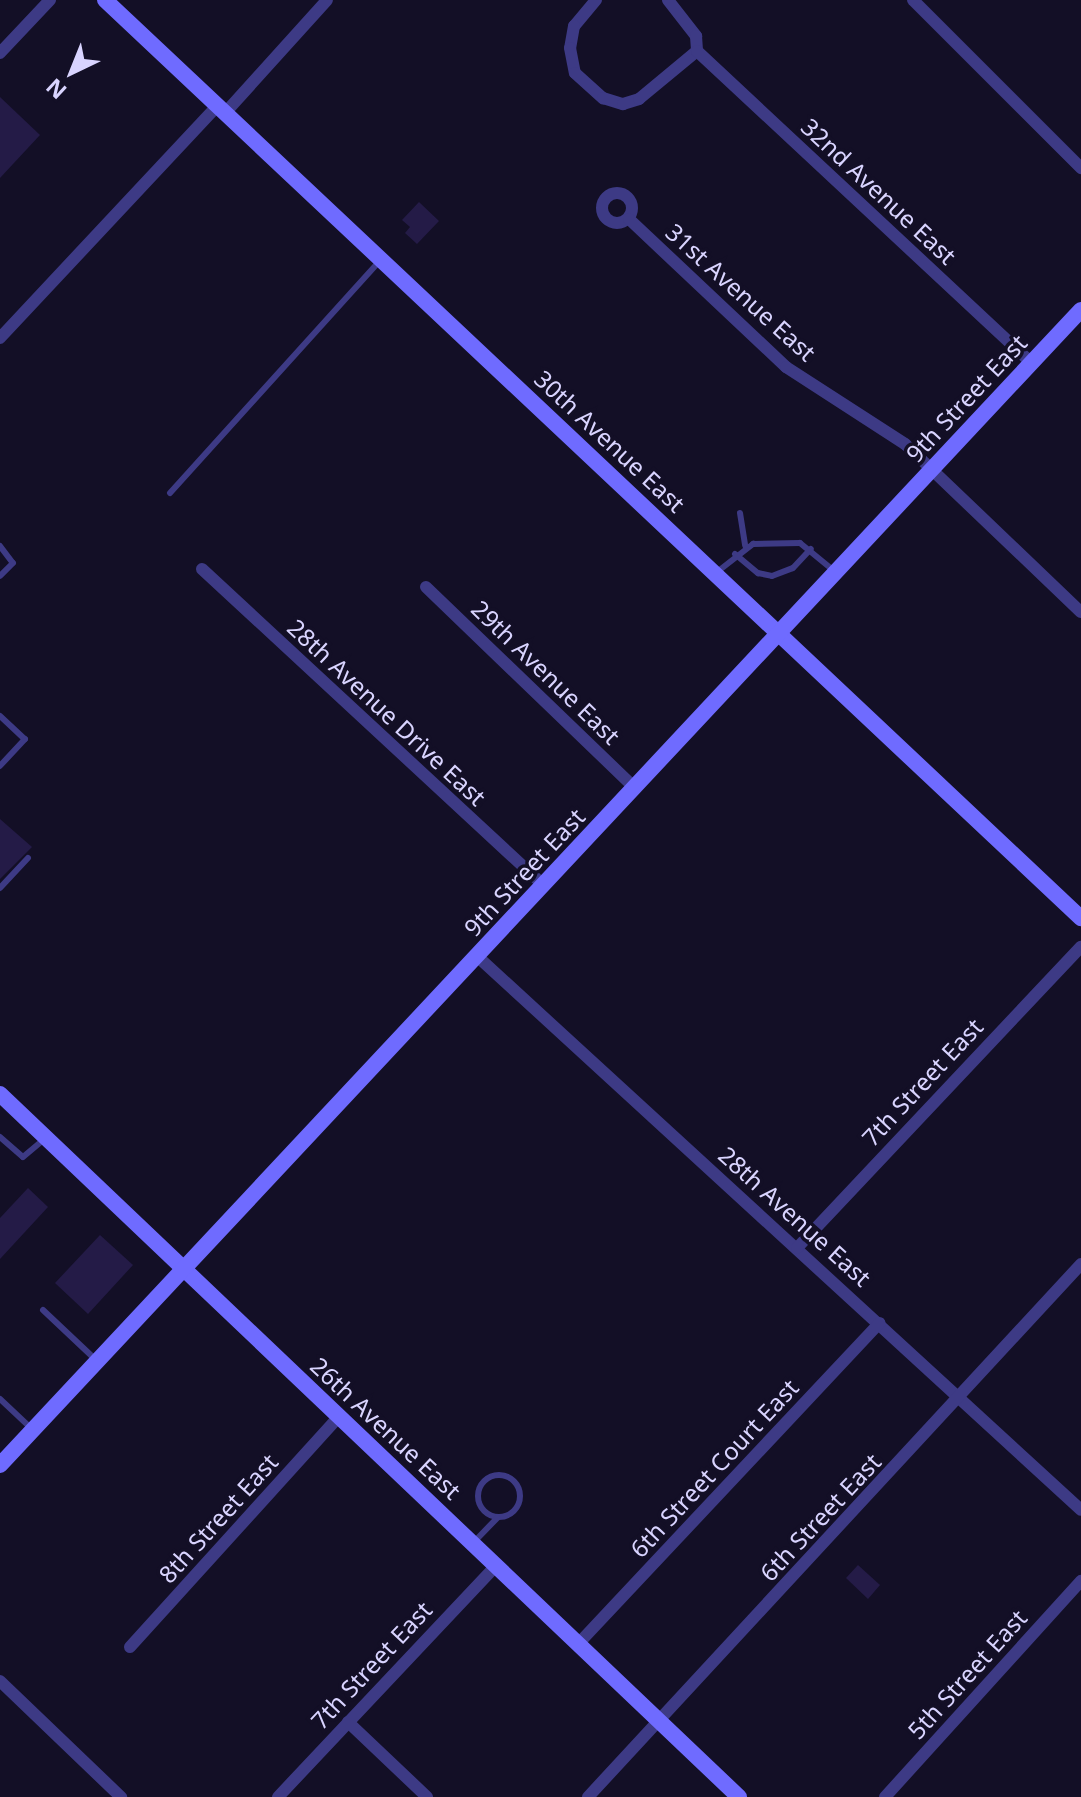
<!DOCTYPE html>
<html>
<head>
<meta charset="utf-8">
<style>
	body { margin:0 }
	#map { position:relative; width:1081px; height:1797px; overflow:hidden; background:#130f26; font-family:"Noto Sans",sans-serif }
	div>[style] { position:absolute }
	.building>* { inset:0; background:#241b47 }
	.lane>* { height:6px; margin:-3px; padding:0 3px; transform-origin:3px; border-radius:3px; background:#3d3a85 }
	.lane>.ring { margin:-3px; padding:0; box-sizing:content-box; background:none; border:6px solid #3d3a85; border-radius:50% }
	.street>* { height:12px; margin:-6px; padding:0 6px; transform-origin:6px; border-radius:6px; background:#3d3a85 }
	.street>.ring { margin:-6px; padding:0; box-sizing:content-box; background:none; border:12px solid #3d3a85; border-radius:50% }
	.secondary>* { height:16px; margin:-8px; padding:0 8px; transform-origin:8px; border-radius:8px; background:#6f6bff }
	span { translate:-50% -50%; white-space:nowrap; text-align:center; line-height:1.15; -webkit-text-stroke:7px #130f26; paint-order:stroke }
	.street-label { font-size:24px; color:#d9d4ff }
	.north { position:absolute; left:32px; top:32px; width:80px; height:80px; -webkit-text-stroke:6px #130f26; paint-order:stroke; rotate:223deg; font-size:22px; font-weight:700; line-height:32px; text-align:center; color:#d9d4ff }
	.north::after { content:''; display:block; margin:auto; width:28px; height:36px; background:#d9d4ff; clip-path:polygon(50% 0,100% 100%,50% 72%,0 100%) }
</style>
</head>
<body>
<div id="map">
	<div class="building">
		<i style="clip-path:polygon(0 97px,40px 135px,0 178px)"></i>
		<i style="clip-path:polygon(419px 202px,439px 221px,417px 244px,405px 233px,410px 227px,402px 220px)"></i>
		<i style="clip-path:polygon(0 819px,32px 847px,0 879px)"></i>
		<i style="clip-path:polygon(28px 1188px,48px 1207px,0 1259px,0 1218px)"></i>
		<i style="clip-path:polygon(100px 1235px,133px 1265px,88px 1314px,55px 1283px)"></i>
		<i style="clip-path:polygon(858px 1565px,880px 1585px,868px 1599px,846px 1578px)"></i>
	</div>
	<div class="lane">
		<i style="left:170px;top:493px;width:312px;rotate:-47.9deg"></i>
		<i style="left:740px;top:513px;width:33px;rotate:81deg"></i>
		<i style="left:0;top:546px;width:21px;rotate:53deg"></i>
		<i style="left:13px;top:563px;width:18px;rotate:135deg"></i>
		<i style="left:735px;top:554px;width:30px;rotate:40deg"></i>
		<i style="left:758px;top:573px;width:14px;rotate:12deg"></i>
		<i style="left:772px;top:576px;width:22px;rotate:-21deg"></i>
		<i style="left:793px;top:568px;width:26px;rotate:-47deg"></i>
		<i style="left:717px;top:572px;width:46px;rotate:-37.9deg"></i>
		<i style="left:753px;top:544px;width:47px;rotate:-1.2deg"></i>
		<i style="left:800px;top:543px;width:43px;rotate:39.3deg"></i>
		<i style="left:0;top:716px;width:34px;rotate:43deg"></i>
		<i style="left:25px;top:739px;width:37px;rotate:133deg"></i>
		<i style="left:0;top:888px;width:41px;rotate:-47deg"></i>
		<i style="left:0;top:1137px;width:30px;rotate:41deg"></i>
		<i style="left:23px;top:1157px;width:26px;rotate:-40deg"></i>
		<i style="left:43px;top:1310px;width:71px;rotate:43.3deg"></i>
		<i style="left:0;top:1399px;width:44px;rotate:43.2deg"></i>
		<i class="ring" style="left:478px;top:1475px;width:36px;height:36px"></i>
		<i style="left:473px;top:1543px;width:35px;rotate:-46deg"></i>
	</div>
	<div class="street">
		<i style="left:596px;top:0;width:34px;rotate:130deg"></i>
		<i style="left:574px;top:26px;width:22px;rotate:100deg"></i>
		<i style="left:570px;top:48px;width:25px;rotate:79deg"></i>
		<i style="left:575px;top:73px;width:38px;rotate:42deg"></i>
		<i style="left:603px;top:98px;width:21px;rotate:17deg"></i>
		<i style="left:623px;top:104px;width:17px;rotate:-17deg"></i>
		<i style="left:639px;top:99px;width:75px;rotate:-39.6deg"></i>
		<i style="left:668px;top:0;width:46px;rotate:52.1deg"></i>
		<i style="left:696px;top:36px;width:15px;rotate:86deg"></i>
		<i style="left:697px;top:51px;width:457px;rotate:43deg"></i>
		<i style="left:913px;top:0;width:238px;rotate:45deg"></i>
		<i style="left:0;top:53px;width:73px;rotate:-46.7deg"></i>
		<i style="left:225px;top:113px;width:152px;rotate:-47.9deg"></i>
		<i class="ring" style="left:602px;top:193px;width:18px;height:18px"></i>
		<i style="left:629px;top:219px;width:216px;rotate:43.3deg"></i>
		<i style="left:786px;top:367px;width:142px;rotate:32.9deg"></i>
		<i style="left:905px;top:444px;width:243px;rotate:43.7deg"></i>
		<i style="left:0;top:338px;width:318px;rotate:-46.9deg"></i>
		<i style="left:202px;top:569px;width:466px;rotate:42.8deg"></i>
		<i style="left:426px;top:587px;width:290px;rotate:43.9deg"></i>
		<i style="left:478px;top:957px;width:818px;rotate:42.52deg"></i>
		<i style="left:797px;top:1248px;width:414px;rotate:-46.7deg"></i>
		<i style="left:579px;top:1643px;width:439px;rotate:-46.8deg"></i>
		<i style="left:130px;top:1647px;width:309px;rotate:-47.8deg"></i>
		<i style="left:0;top:1681px;width:168px;rotate:43.8deg"></i>
		<i style="left:348px;top:1722px;width:109px;rotate:43.5deg"></i>
		<i style="left:278px;top:1797px;width:319px;rotate:-46.7deg"></i>
		<i style="left:588px;top:1797px;width:726px;rotate:-47.23deg"></i>
		<i style="left:885px;top:1797px;width:292px;rotate:-47.8deg"></i>
	</div>
	<div class="secondary">
		<i style="left:105px;top:0;width:1340px;rotate:43.25deg"></i>
		<i style="left:0;top:1094px;width:1020px;rotate:43.57deg"></i>
		<i style="left:0;top:1465px;width:1582px;rotate:-46.9deg"></i>
	</div>
	<div class="street-label">
		<span style="left:879px;top:191px;rotate:43deg">32nd Avenue East</span>
		<span style="left:741px;top:292px;rotate:42deg">31st Avenue East</span>
		<span style="left:966px;top:398px;rotate:-47deg">9th Street East</span>
		<span style="left:610px;top:441px;rotate:43deg">30th Avenue East</span>
		<span style="left:546px;top:672px;rotate:44deg">29th Avenue East</span>
		<span style="left:387px;top:712px;rotate:43deg">28th Avenue Drive East</span>
		<span style="left:524px;top:872px;rotate:-47deg">9th Street East</span>
		<span style="left:922px;top:1082px;rotate:-47deg">7th Street East</span>
		<span style="left:795px;top:1216px;rotate:42deg">28th Avenue East</span>
		<span style="left:386px;top:1428px;rotate:43deg">26th Avenue East</span>
		<span style="left:714px;top:1468px;rotate:-47deg">6th Street Court East</span>
		<span style="left:820px;top:1517px;rotate:-47deg">6th Street East</span>
		<span style="left:218px;top:1518px;rotate:-48deg">8th Street East</span>
		<span style="left:371px;top:1665px;rotate:-47deg">7th Street East</span>
		<span style="left:967px;top:1674px;rotate:-48deg">5th Street East</span>
	</div>
	<div class="north">N</div>
</div>
</body>
</html>
